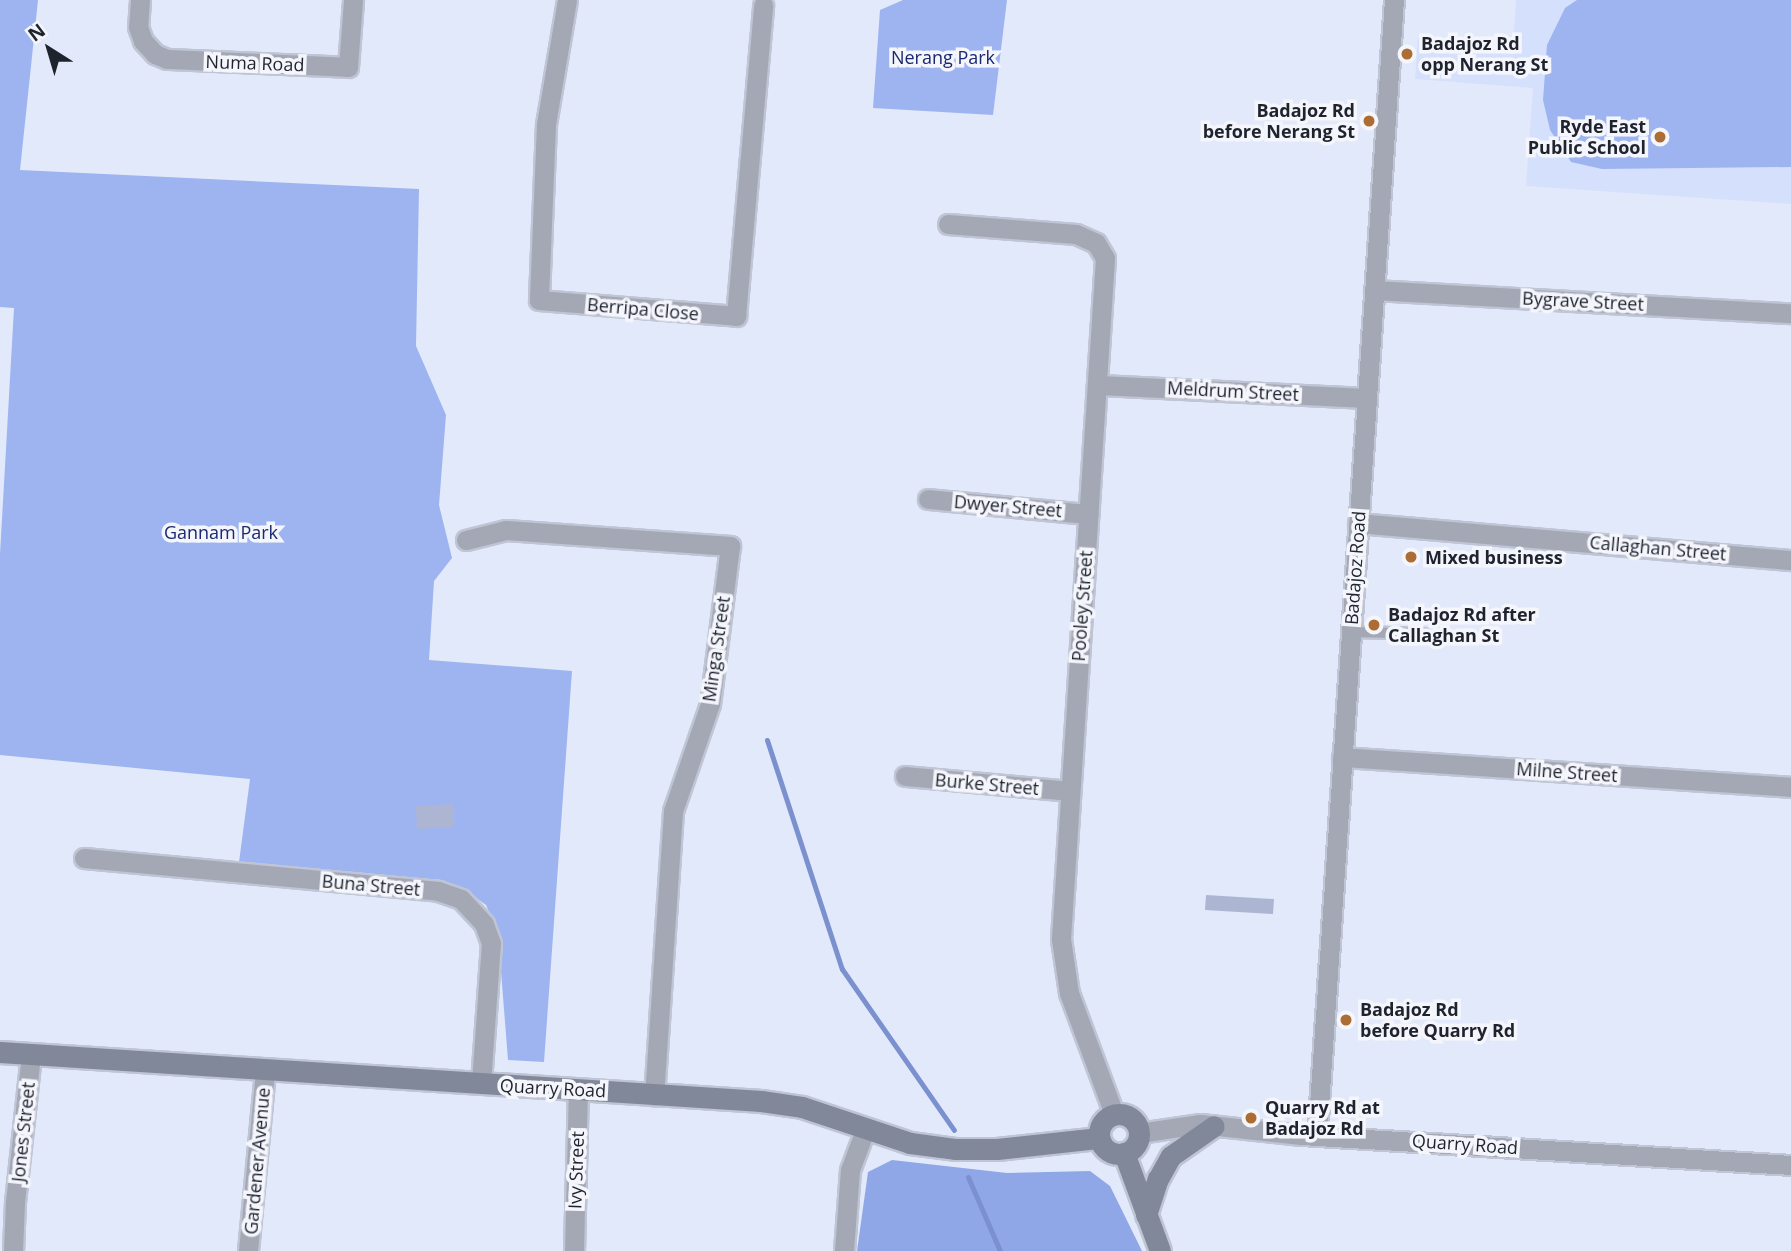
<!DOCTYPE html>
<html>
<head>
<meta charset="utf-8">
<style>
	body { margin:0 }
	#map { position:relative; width:1791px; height:1251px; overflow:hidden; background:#e2e9fa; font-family:"Open Sans",sans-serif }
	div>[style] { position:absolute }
	.built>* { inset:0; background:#d5e0fd }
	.green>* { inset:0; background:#9eb4f0 }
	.forest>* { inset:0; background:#90a7e7 }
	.stream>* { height:5px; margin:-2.5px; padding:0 2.5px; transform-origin:2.5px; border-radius:2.5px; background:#7b91cf }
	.building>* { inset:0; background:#acb6d2 }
	.roads { filter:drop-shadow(2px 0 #bfc5d5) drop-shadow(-2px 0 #bfc5d5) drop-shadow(0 2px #bfc5d5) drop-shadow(0 -2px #bfc5d5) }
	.lane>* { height:10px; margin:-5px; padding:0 5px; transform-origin:5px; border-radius:5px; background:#a3a8b4 }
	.street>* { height:19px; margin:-9.5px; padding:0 9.5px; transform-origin:9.5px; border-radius:9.5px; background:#a3a8b4 }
	.secondary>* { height:21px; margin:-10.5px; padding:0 10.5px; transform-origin:10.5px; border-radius:10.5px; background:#818899 }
	.secondary>.ring { margin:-10.5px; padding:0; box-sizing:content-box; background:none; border:21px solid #818899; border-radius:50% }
	.dots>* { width:19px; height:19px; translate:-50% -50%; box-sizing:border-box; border:4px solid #f4f6fc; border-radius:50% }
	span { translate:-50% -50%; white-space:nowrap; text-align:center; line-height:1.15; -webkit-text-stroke:7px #f4f6fc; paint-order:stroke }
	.poi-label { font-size:18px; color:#1f232e; font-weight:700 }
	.left { translate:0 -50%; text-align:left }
	.right { translate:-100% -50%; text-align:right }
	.park-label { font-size:18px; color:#192871 }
	.street-label { font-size:18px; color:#1f232e }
	.north { position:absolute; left:14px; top:14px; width:70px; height:70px; -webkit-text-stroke:5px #f4f6fc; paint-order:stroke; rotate:323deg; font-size:19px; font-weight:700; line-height:28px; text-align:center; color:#1f232e }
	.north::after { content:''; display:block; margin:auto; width:24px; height:32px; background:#1f232e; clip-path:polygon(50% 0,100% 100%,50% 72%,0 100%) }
</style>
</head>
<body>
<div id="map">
	<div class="built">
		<i style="clip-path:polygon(1516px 0,1791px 0,1791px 204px,1526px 186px,1533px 88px,1415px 79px,1418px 38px,1513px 46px)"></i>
	</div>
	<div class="green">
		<i style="clip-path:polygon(0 0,38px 0,20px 170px,419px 189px,416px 346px,446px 415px,439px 505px,452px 558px,434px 581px,429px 660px,572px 671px,544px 1062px,508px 1060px,498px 933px,486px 905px,465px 890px,442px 880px,239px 862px,250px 779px,0 755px,0 554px,14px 308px,0 307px)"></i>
		<i style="clip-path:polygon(903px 0,1007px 0,993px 115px,873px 108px,880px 10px)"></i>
		<i style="clip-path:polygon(1577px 0,1791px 0,1791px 167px,1602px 169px,1571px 162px,1550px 130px,1543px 100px,1547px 45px,1565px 8px)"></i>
	</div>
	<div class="forest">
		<i style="clip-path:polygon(892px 1160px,1007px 1173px,1090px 1171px,1110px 1186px,1142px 1251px,857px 1251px,868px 1172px)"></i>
	</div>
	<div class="stream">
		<i style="left:767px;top:740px;width:241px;rotate:71.9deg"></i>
		<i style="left:842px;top:969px;width:196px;rotate:55.2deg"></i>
		<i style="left:968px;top:1177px;width:81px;rotate:66.6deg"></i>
	</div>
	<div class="building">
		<i style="clip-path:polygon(454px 804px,454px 827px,417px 829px,416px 806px)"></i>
		<i style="clip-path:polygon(1206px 895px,1274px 899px,1273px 914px,1205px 910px)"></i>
	</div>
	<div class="roads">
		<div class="lane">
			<i style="left:1350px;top:632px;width:74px;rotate:1.5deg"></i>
		</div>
		<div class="street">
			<i style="left:140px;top:0;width:27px;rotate:94deg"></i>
			<i style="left:138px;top:27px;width:15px;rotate:70deg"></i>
			<i style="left:143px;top:41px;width:18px;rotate:47deg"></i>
			<i style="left:155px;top:54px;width:13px;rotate:23deg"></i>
			<i style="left:167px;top:59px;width:181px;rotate:2.5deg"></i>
			<i style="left:348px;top:67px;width:67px;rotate:-85.7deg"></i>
			<i style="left:567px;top:0;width:126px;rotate:99.6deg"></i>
			<i style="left:546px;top:124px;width:176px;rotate:92.3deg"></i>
			<i style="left:539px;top:300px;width:198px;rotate:4.6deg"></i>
			<i style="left:736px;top:316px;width:312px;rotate:-85deg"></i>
			<i style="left:948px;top:224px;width:128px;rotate:4.5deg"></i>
			<i style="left:1076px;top:234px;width:22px;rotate:24deg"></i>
			<i style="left:1096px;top:243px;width:17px;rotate:59deg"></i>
			<i style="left:1105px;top:258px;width:682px;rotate:93.7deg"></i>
			<i style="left:1061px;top:939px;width:55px;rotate:81.6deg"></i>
			<i style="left:1069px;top:993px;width:129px;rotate:69.6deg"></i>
			<i style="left:1374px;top:290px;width:418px;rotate:3.2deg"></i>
			<i style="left:1099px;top:385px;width:268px;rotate:2.8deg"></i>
			<i style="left:928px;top:499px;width:161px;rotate:5.4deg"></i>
			<i style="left:1358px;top:523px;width:435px;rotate:4.9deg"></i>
			<i style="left:466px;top:540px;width:41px;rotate:-14deg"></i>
			<i style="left:506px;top:530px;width:225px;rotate:4.1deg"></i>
			<i style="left:730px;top:546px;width:159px;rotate:97.2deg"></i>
			<i style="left:710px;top:704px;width:113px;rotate:109.1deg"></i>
			<i style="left:673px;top:811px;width:285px;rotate:93.8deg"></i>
			<i style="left:1342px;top:757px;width:450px;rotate:3.8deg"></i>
			<i style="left:905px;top:776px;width:165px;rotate:5.2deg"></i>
			<i style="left:84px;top:858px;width:356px;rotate:5.3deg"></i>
			<i style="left:438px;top:891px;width:24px;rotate:19deg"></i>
			<i style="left:461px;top:899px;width:34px;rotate:47deg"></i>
			<i style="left:484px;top:924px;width:20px;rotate:70deg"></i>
			<i style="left:491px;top:943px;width:141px;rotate:94.1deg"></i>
			<i style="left:1139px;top:1133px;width:62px;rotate:-8.4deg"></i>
			<i style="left:1200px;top:1124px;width:102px;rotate:6.2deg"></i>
			<i style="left:1301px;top:1135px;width:491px;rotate:3.5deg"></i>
			<i style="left:1317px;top:1135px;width:1138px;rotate:-86.12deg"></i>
			<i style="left:13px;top:1251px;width:49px;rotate:-87.7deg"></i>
			<i style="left:15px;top:1202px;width:149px;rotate:-83.8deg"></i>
			<i style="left:248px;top:1251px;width:181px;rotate:-84.6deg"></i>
			<i style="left:574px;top:1251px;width:162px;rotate:-88.6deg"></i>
			<i style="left:844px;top:1251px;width:81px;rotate:-85.8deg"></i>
			<i style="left:850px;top:1170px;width:43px;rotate:-69.4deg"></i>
		</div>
		<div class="secondary">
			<i style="left:0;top:1052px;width:763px;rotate:3.68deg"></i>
			<i style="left:761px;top:1101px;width:41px;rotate:8.3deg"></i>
			<i style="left:802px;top:1107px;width:114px;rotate:18.4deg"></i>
			<i style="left:910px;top:1143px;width:45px;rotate:7.6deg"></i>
			<i style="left:955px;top:1149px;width:42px"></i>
			<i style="left:997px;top:1149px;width:103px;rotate:-6.2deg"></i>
			<i class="ring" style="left:1099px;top:1114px;width:19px;height:19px"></i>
			<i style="left:1124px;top:1153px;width:104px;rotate:69.8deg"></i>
			<i style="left:1146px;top:1215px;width:38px;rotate:-72deg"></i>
			<i style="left:1158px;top:1179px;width:26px;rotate:-61deg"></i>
			<i style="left:1171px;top:1156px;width:52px;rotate:-34.9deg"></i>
		</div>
	</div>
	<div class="dots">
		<i style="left:1407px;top:54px;background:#ac6c34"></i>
		<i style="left:1369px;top:121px;background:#ac6c34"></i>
		<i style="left:1660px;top:137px;background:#ac6c34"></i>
		<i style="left:1411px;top:557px;background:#ac6c34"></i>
		<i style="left:1374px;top:625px;background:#ac6c34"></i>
		<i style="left:1346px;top:1020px;background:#ac6c34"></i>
		<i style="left:1251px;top:1118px;background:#ac6c34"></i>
	</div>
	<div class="poi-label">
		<span class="left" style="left:1421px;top:54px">Badajoz Rd<br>opp Nerang St</span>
		<span class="right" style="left:1355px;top:121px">Badajoz Rd<br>before Nerang St</span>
		<span class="right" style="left:1646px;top:137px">Ryde East<br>Public School</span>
		<span class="left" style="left:1425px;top:557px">Mixed business</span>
		<span class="left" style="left:1388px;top:625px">Badajoz Rd after<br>Callaghan St</span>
		<span class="left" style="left:1360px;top:1020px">Badajoz Rd<br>before Quarry Rd</span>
		<span class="left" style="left:1265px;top:1118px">Quarry Rd at<br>Badajoz Rd</span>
	</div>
	<div class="park-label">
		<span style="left:943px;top:57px">Nerang Park</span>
		<span style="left:221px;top:532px">Gannam Park</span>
	</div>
	<div class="street-label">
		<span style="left:255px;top:63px;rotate:2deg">Numa Road</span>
		<span style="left:1583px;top:301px;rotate:3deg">Bygrave Street</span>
		<span style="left:643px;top:309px;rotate:5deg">Berripa Close</span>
		<span style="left:1233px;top:391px;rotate:3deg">Meldrum Street</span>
		<span style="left:1008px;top:506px;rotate:5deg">Dwyer Street</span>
		<span style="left:1658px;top:548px;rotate:5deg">Callaghan Street</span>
		<span style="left:1355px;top:568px;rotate:-86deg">Badajoz Road</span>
		<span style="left:1082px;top:606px;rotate:-86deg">Pooley Street</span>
		<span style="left:716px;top:649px;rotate:-82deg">Minga Street</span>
		<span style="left:1567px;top:772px;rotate:4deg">Milne Street</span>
		<span style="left:987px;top:784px;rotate:5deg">Burke Street</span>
		<span style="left:371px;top:885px;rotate:5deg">Buna Street</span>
		<span style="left:553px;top:1088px;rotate:3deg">Quarry Road</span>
		<span style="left:23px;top:1132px;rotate:-84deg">Jones Street</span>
		<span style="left:1465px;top:1144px;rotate:4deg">Quarry Road</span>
		<span style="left:257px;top:1161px;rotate:-85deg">Gardener Avenue</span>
		<span style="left:576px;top:1170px;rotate:-88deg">Ivy Street</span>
	</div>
	<div class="north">N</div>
</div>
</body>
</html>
